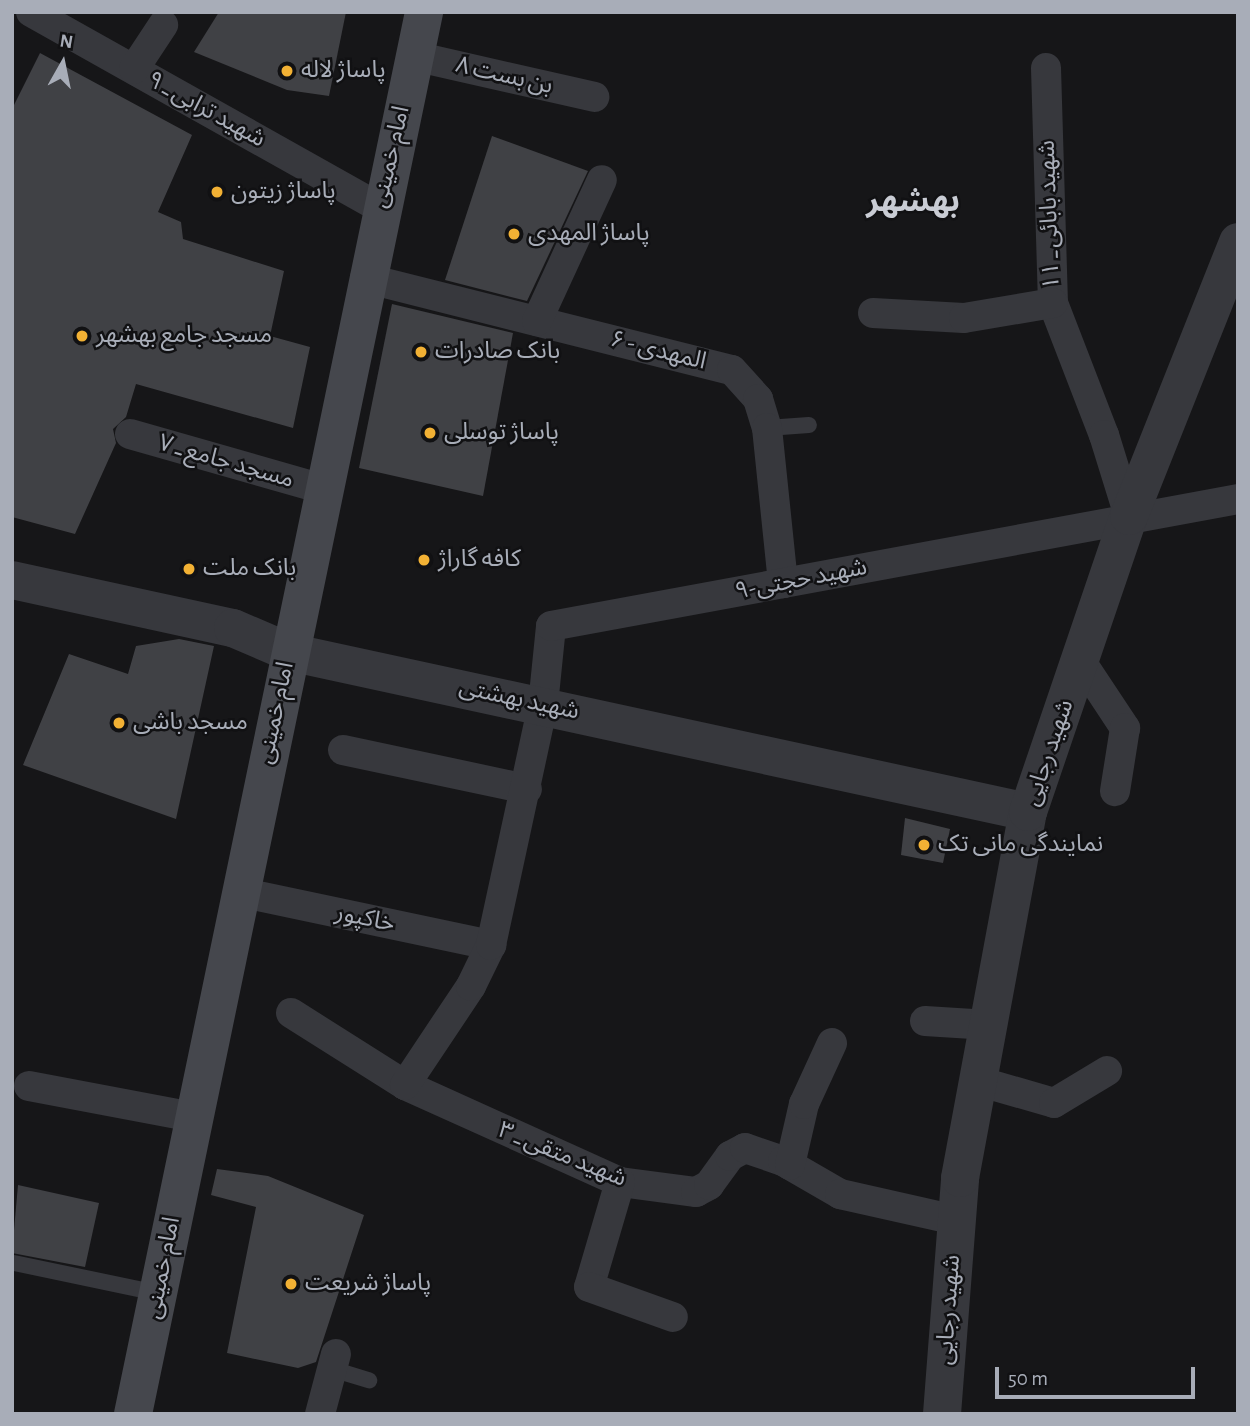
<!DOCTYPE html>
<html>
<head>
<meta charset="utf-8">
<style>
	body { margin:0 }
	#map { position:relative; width:1250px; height:1426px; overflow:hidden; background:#161618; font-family:"Alegreya Sans","Noto Sans Arabic",sans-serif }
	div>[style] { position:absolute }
	.building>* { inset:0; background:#404145 }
	.service>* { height:16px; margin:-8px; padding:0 8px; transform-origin:8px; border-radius:8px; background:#37383d }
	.minor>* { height:30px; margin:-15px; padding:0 15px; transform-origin:15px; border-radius:15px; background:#37383d }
	.tertiary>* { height:38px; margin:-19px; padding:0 19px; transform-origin:19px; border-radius:19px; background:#37383d }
	.secondary>* { height:38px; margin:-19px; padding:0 19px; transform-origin:19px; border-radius:19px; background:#45474d }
	.dots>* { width:19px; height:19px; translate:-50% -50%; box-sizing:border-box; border:4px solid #111113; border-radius:50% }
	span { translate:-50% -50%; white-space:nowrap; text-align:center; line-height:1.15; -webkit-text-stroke:5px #111113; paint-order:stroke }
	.poi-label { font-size:24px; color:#a8adb8 }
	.left { translate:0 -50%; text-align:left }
	.street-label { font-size:24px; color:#a8adb8 }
	.district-label { font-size:32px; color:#c9ccd4; font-weight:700 }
	.frame { position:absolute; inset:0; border:14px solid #a8adb8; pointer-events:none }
	.north { position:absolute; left:28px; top:28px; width:70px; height:70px; -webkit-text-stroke:5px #111113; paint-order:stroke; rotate:9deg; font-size:19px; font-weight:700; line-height:28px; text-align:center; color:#a8adb8 }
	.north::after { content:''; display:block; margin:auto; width:24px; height:32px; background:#a8adb8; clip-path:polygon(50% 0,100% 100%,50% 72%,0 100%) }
	.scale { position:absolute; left:995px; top:1367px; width:200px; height:32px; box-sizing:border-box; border:4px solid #a8adb8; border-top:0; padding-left:9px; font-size:21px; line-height:24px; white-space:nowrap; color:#a8adb8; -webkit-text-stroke:5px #111113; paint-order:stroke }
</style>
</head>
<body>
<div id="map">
	<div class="building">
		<i style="clip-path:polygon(219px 12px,346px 12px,329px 96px,287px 90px,194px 52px)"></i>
		<i style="clip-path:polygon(40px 53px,192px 135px,158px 212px,181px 222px,183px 239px,284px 271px,270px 336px,310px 347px,293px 428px,136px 384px,126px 417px,113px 429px,116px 443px,75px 534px,12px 517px,12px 109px)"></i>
		<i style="clip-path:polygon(492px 136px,588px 171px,527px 301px,445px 280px)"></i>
		<i style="clip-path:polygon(392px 304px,513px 333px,483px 496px,359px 468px)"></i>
		<i style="clip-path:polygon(179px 639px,214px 646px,176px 819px,23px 765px,69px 654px,128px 674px,136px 646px)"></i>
		<i style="clip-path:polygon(905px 818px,950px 829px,943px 863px,901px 855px)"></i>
		<i style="clip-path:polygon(217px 1169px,268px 1176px,364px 1215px,316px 1362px,298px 1368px,227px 1353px,256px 1207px,211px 1195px)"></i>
		<i style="clip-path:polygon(18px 1185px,99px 1203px,85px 1267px,12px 1253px)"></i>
	</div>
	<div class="service">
		<i style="left:767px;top:428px;width:42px;rotate:-4.1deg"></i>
		<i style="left:14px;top:1263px;width:147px;rotate:11.8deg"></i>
		<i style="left:332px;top:1369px;width:39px;rotate:17deg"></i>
	</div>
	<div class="minor">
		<i style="left:31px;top:12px;width:400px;rotate:29.3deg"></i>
		<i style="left:414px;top:56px;width:185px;rotate:12.8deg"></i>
		<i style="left:1046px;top:68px;width:235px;rotate:88.3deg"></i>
		<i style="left:1053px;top:303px;width:142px;rotate:68.9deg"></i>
		<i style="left:1104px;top:435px;width:85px;rotate:72.8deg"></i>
		<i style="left:134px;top:69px;width:53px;rotate:-56.6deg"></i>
		<i style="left:365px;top:278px;width:378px;rotate:14.1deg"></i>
		<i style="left:732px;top:370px;width:39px;rotate:48deg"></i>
		<i style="left:758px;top:399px;width:30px;rotate:73deg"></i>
		<i style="left:767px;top:428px;width:156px;rotate:84.1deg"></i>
		<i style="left:873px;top:313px;width:91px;rotate:3.1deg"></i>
		<i style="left:964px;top:318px;width:90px;rotate:-9.6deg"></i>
		<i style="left:537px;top:321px;width:155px;rotate:-65.3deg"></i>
		<i style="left:130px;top:434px;width:201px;rotate:15.9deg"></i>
		<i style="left:1080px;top:660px;width:82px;rotate:56.5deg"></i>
		<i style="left:1125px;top:728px;width:64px;rotate:99deg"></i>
		<i style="left:343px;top:750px;width:188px;rotate:12deg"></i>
		<i style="left:239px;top:892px;width:258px;rotate:11.9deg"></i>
		<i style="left:291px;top:1013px;width:135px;rotate:32.3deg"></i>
		<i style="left:405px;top:1085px;width:236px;rotate:24.3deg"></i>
		<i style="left:620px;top:1182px;width:77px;rotate:7.5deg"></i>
		<i style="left:696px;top:1192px;width:15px;rotate:-28deg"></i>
		<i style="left:709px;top:1185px;width:36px;rotate:-54deg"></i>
		<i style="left:730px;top:1156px;width:17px;rotate:-28deg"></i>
		<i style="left:745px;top:1148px;width:40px;rotate:18.9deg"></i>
		<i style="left:783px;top:1161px;width:66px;rotate:30.1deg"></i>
		<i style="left:840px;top:1194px;width:118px;rotate:12.7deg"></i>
		<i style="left:925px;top:1021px;width:64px;rotate:3.6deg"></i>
		<i style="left:978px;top:1081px;width:79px;rotate:16.1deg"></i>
		<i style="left:1054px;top:1103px;width:62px;rotate:-31.1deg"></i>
		<i style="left:405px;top:1085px;width:119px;rotate:-56.3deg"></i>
		<i style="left:471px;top:986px;width:46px;rotate:-64deg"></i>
		<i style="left:491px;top:945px;width:246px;rotate:-77.8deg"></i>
		<i style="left:543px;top:705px;width:79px;rotate:-84.2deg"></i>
		<i style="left:551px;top:626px;width:699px;rotate:-10.47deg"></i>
		<i style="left:29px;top:1086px;width:167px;rotate:10.7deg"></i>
		<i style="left:790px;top:1165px;width:63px;rotate:-77.1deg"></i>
		<i style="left:804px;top:1104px;width:67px;rotate:-65.3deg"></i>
		<i style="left:620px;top:1182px;width:109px;rotate:106.4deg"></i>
		<i style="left:589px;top:1287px;width:89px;rotate:19.7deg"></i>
		<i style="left:320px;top:1414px;width:62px;rotate:-75.1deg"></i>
	</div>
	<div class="tertiary">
		<i style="left:12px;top:580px;width:226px;rotate:12.3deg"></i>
		<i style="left:233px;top:628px;width:61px;rotate:23.2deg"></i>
		<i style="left:289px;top:652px;width:756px;rotate:12.22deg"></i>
		<i style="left:942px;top:1414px;width:237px;rotate:-85.6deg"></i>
		<i style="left:960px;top:1178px;width:372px;rotate:-79.5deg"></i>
		<i style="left:1028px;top:812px;width:313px;rotate:-71.2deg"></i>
		<i style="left:1129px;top:516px;width:295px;rotate:-68.3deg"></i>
	</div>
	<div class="secondary">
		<i style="left:133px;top:1414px;width:1432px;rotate:-78.27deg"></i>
	</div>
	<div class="dots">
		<i style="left:287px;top:71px;background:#f2b134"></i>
		<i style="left:217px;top:192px;background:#f2b134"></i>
		<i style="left:514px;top:234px;background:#f2b134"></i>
		<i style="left:82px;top:336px;background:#f2b134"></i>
		<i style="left:421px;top:352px;background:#f2b134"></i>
		<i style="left:430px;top:433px;background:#f2b134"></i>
		<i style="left:424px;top:560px;background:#f2b134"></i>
		<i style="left:189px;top:569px;background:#f2b134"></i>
		<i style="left:119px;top:723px;background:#f2b134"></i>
		<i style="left:924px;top:845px;background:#f2b134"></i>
		<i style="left:291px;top:1284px;background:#f2b134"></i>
	</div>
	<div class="poi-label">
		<span class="left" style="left:301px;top:71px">پاساژ لاله</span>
		<span class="left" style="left:231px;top:192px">پاساژ زیتون</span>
		<span class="left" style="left:528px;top:234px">پاساژ المهدی</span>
		<span class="left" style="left:96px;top:336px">مسجد جامع بهشهر</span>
		<span class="left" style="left:435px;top:352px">بانک صادرات</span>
		<span class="left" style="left:444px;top:433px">پاساژ توسلی</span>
		<span class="left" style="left:438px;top:560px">کافه گاراژ</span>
		<span class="left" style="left:203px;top:569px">بانک ملت</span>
		<span class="left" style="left:133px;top:723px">مسجد باشی</span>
		<span class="left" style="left:938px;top:845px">نمایندگی مانی تک</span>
		<span class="left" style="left:305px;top:1284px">پاساژ شریعت</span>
	</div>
	<div class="street-label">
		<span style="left:504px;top:76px;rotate:13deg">بن بست ۸</span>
		<span style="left:206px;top:110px;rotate:29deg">شهید ترابی ـ ۹</span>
		<span style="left:391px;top:157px;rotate:-77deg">امام خمینی</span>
		<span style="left:1050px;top:215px;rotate:-92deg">شهید بابائی ـ ۱۱</span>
		<span style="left:658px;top:351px;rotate:14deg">المهدی - ۶</span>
		<span style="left:226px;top:462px;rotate:16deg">مسجد جامع ـ ۷</span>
		<span style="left:801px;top:580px;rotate:-11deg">شهید حجتی-۹</span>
		<span style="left:519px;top:700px;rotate:12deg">شهید بهشتی</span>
		<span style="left:276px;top:713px;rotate:-78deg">امام خمینی</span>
		<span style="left:1049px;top:753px;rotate:-71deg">شهید رجایی</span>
		<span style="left:365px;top:919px;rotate:12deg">خاکپور</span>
		<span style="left:562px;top:1155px;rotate:22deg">شهید متقی ـ ۳</span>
		<span style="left:163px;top:1268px;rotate:-79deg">امام خمینی</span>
		<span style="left:949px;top:1310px;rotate:-86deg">شهید رجایی</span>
	</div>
	<div class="district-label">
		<span style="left:913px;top:201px">بهشهر</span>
	</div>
	<div class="frame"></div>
	<div class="north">N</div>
	<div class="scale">50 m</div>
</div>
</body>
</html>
